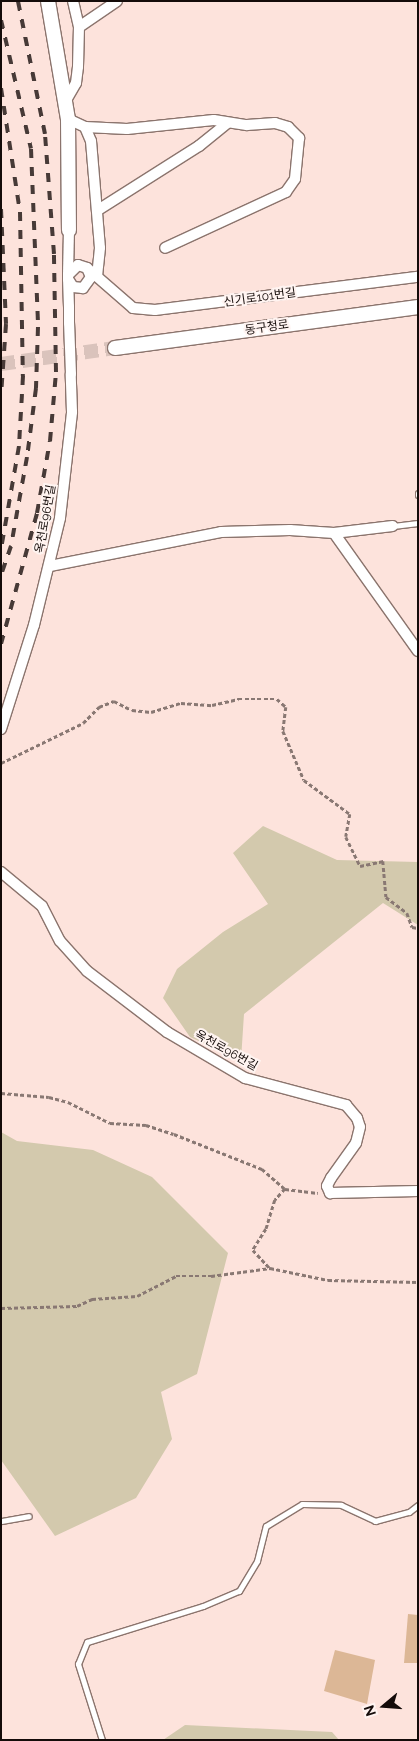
<!DOCTYPE html>
<html>
<head>
<meta charset="utf-8">
<style>
	body { margin:0 }
	#map { position:relative; width:419px; height:1741px; overflow:hidden; background:#fde3dc; font-family:Raleway,"Noto Sans KR",sans-serif }
	div>[style] { position:absolute }
	.green>* { inset:0; background:#d3c9ad }
	.building>* { inset:0; background:#dcb796 }
	.secondary-tunnel>* { height:14px; margin-top:-7px; transform-origin:0; background:repeating-linear-gradient(90deg,#dac3bc 0 14px,transparent 0 21px) }
	.path>* { height:2.5px; margin-top:-1.25px; transform-origin:0; background:repeating-linear-gradient(90deg,#897873 0 4px,transparent 0 6.5px) }
	.roads { filter:drop-shadow(1px 0 #8b746d) drop-shadow(-1px 0 #8b746d) drop-shadow(0 1px #8b746d) drop-shadow(0 -1px #8b746d) }
	.lane>* { height:5px; margin:-2.5px; padding:0 2.5px; transform-origin:2.5px; border-radius:2.5px; background:#fff }
	.street>* { height:10px; margin:-5px; padding:0 5px; transform-origin:5px; border-radius:5px; background:#fff }
	.secondary>* { height:14px; margin:-7px; padding:0 7px; transform-origin:7px; border-radius:7px; background:#fff }
	.rail>* { height:4px; margin-top:-2px; transform-origin:0; background:repeating-linear-gradient(90deg,#473a37 0 9px,transparent 0 18px) }
	span { translate:-50% -50%; white-space:nowrap; text-align:center; line-height:1.15; -webkit-text-stroke:4px #fff4f1; paint-order:stroke }
	.street-label { font-size:12px; color:#140b09 }
	.frame { position:absolute; inset:0; border:2px solid #140b09; pointer-events:none }
	.north { position:absolute; left:359px; top:1681px; width:50px; height:50px; -webkit-text-stroke:4px #fff4f1; paint-order:stroke; rotate:252deg; font-size:14px; font-weight:700; line-height:20px; text-align:center; color:#140b09 }
	.north::after { content:''; display:block; margin:auto; width:18px; height:22px; background:#140b09; clip-path:polygon(50% 0,100% 100%,50% 72%,0 100%) }
</style>
</head>
<body>
<div id="map">
	<div class="green">
		<i style="clip-path:polygon(263px 826px,337px 860px,418px 862px,418px 925px,383px 903px,244px 1014px,241px 1060px,190px 1037px,163px 998px,177px 969px,223px 932px,268px 904px,233px 853px)"></i>
		<i style="clip-path:polygon(1px 1132px,17px 1141px,93px 1150px,152px 1177px,228px 1253px,197px 1374px,161px 1392px,172px 1439px,136px 1498px,55px 1536px,1px 1460px)"></i>
		<i style="clip-path:polygon(185px 1725px,332px 1732px,339px 1740px,163px 1740px)"></i>
	</div>
	<div class="building">
		<i style="clip-path:polygon(408px 1614px,418px 1615px,418px 1663px,404px 1663px)"></i>
		<i style="clip-path:polygon(335px 1650px,375px 1660px,367px 1704px,324px 1691px)"></i>
	</div>
	<div class="secondary-tunnel">
		<i style="left:1px;top:364px;width:115px;rotate:-8deg"></i>
	</div>
	<div class="path">
		<i style="left:1px;top:763px;width:91px;rotate:-26deg"></i>
		<i style="left:83px;top:723px;width:23px;rotate:-45deg"></i>
		<i style="left:99px;top:707px;width:16px;rotate:-22deg"></i>
		<i style="left:114px;top:701px;width:20px;rotate:27deg"></i>
		<i style="left:132px;top:710px;width:19px;rotate:6deg"></i>
		<i style="left:151px;top:712px;width:31px;rotate:-17deg"></i>
		<i style="left:181px;top:703px;width:31px;rotate:4deg"></i>
		<i style="left:212px;top:705px;width:27px;rotate:-13deg"></i>
		<i style="left:238px;top:699px;width:39px"></i>
		<i style="left:277px;top:699px;width:12px;rotate:42deg"></i>
		<i style="left:286px;top:707px;width:24px;rotate:97deg"></i>
		<i style="left:283px;top:731px;width:53px;rotate:66.8deg"></i>
		<i style="left:304px;top:780px;width:57px;rotate:36.5deg"></i>
		<i style="left:350px;top:814px;width:23px;rotate:100deg"></i>
		<i style="left:346px;top:837px;width:32px;rotate:64deg"></i>
		<i style="left:360px;top:866px;width:24px;rotate:-12deg"></i>
		<i style="left:383px;top:861px;width:36px;rotate:85deg"></i>
		<i style="left:386px;top:897px;width:26px;rotate:37deg"></i>
		<i style="left:407px;top:913px;width:15px;rotate:70deg"></i>
		<i style="left:412px;top:927px;width:6px;rotate:9deg"></i>
		<i style="left:1px;top:1093px;width:48px;rotate:4.8deg"></i>
		<i style="left:49px;top:1097px;width:20px;rotate:15deg"></i>
		<i style="left:68px;top:1102px;width:47px;rotate:26.6deg"></i>
		<i style="left:110px;top:1123px;width:36px;rotate:3deg"></i>
		<i style="left:146px;top:1125px;width:29px;rotate:18deg"></i>
		<i style="left:174px;top:1134px;width:95px;rotate:21.7deg"></i>
		<i style="left:262px;top:1169px;width:30px;rotate:41deg"></i>
		<i style="left:285px;top:1189px;width:33px;rotate:7deg"></i>
		<i style="left:285px;top:1189px;width:15px;rotate:132deg"></i>
		<i style="left:275px;top:1200px;width:30px;rotate:107deg"></i>
		<i style="left:266px;top:1229px;width:25px;rotate:122deg"></i>
		<i style="left:253px;top:1250px;width:25px;rotate:47deg"></i>
		<i style="left:270px;top:1268px;width:59px;rotate:11.7deg"></i>
		<i style="left:328px;top:1280px;width:90px;rotate:1.3deg"></i>
		<i style="left:1px;top:1308px;width:76px;rotate:-1.5deg"></i>
		<i style="left:77px;top:1306px;width:17px;rotate:-25deg"></i>
		<i style="left:92px;top:1299px;width:45px;rotate:-3.8deg"></i>
		<i style="left:137px;top:1296px;width:44px;rotate:-27.1deg"></i>
		<i style="left:176px;top:1276px;width:35px"></i>
		<i style="left:211px;top:1276px;width:60px;rotate:-7.7deg"></i>
	</div>
	<div class="roads">
		<div class="lane">
			<i style="left:418px;top:493px;width:2px;rotate:90deg"></i>
			<i style="left:393px;top:526px;width:25px;rotate:-7deg"></i>
			<i style="left:1px;top:1521px;width:28px;rotate:-10deg"></i>
			<i style="left:102px;top:1740px;width:80px;rotate:-107.5deg"></i>
			<i style="left:78px;top:1664px;width:24px;rotate:-68deg"></i>
			<i style="left:87px;top:1642px;width:121px;rotate:-17.2deg"></i>
			<i style="left:203px;top:1606px;width:39px;rotate:-23deg"></i>
			<i style="left:239px;top:1591px;width:35px;rotate:-59deg"></i>
			<i style="left:257px;top:1561px;width:36px;rotate:-76deg"></i>
			<i style="left:266px;top:1526px;width:42px;rotate:-31.4deg"></i>
			<i style="left:302px;top:1504px;width:39px;rotate:1deg"></i>
			<i style="left:341px;top:1505px;width:38px;rotate:25deg"></i>
			<i style="left:375px;top:1521px;width:35px;rotate:-15deg"></i>
			<i style="left:409px;top:1512px;width:11px;rotate:-38deg"></i>
		</div>
		<div class="street">
			<i style="left:79px;top:27px;width:46px;rotate:-34.4deg"></i>
			<i style="left:65px;top:102px;width:22px;rotate:-60deg"></i>
			<i style="left:76px;top:83px;width:16px;rotate:-83deg"></i>
			<i style="left:78px;top:67px;width:40px;rotate:-88.6deg"></i>
			<i style="left:79px;top:27px;width:27px;rotate:-103deg"></i>
			<i style="left:68px;top:119px;width:19px;rotate:25deg"></i>
			<i style="left:85px;top:127px;width:15px;rotate:67deg"></i>
			<i style="left:91px;top:141px;width:107px;rotate:85.2deg"></i>
			<i style="left:100px;top:248px;width:27px;rotate:96deg"></i>
			<i style="left:85px;top:127px;width:42px;rotate:2.7deg"></i>
			<i style="left:127px;top:129px;width:87px;rotate:-5.9deg"></i>
			<i style="left:214px;top:120px;width:33px;rotate:9deg"></i>
			<i style="left:247px;top:125px;width:28px;rotate:-4deg"></i>
			<i style="left:275px;top:123px;width:14px;rotate:17deg"></i>
			<i style="left:288px;top:127px;width:16px;rotate:45deg"></i>
			<i style="left:299px;top:138px;width:41px;rotate:95.6deg"></i>
			<i style="left:295px;top:179px;width:16px;rotate:125deg"></i>
			<i style="left:286px;top:192px;width:133px;rotate:155.2deg"></i>
			<i style="left:98px;top:210px;width:120px;rotate:-32.4deg"></i>
			<i style="left:199px;top:146px;width:36px;rotate:-39deg"></i>
			<i style="left:87px;top:268px;width:61px;rotate:41deg"></i>
			<i style="left:133px;top:308px;width:22px;rotate:5deg"></i>
			<i style="left:155px;top:310px;width:265px;rotate:-7.2deg"></i>
			<i style="left:68px;top:274px;width:44px;rotate:-88.7deg"></i>
			<i style="left:334px;top:533px;width:145px;rotate:54.6deg"></i>
			<i style="left:50px;top:566px;width:174px;rotate:-11.2deg"></i>
			<i style="left:221px;top:532px;width:69px;rotate:-1.7deg"></i>
			<i style="left:290px;top:530px;width:44px;rotate:3.9deg"></i>
			<i style="left:334px;top:533px;width:59px;rotate:-6.8deg"></i>
			<i style="left:1px;top:729px;width:109px;rotate:-72.4deg"></i>
			<i style="left:34px;top:625px;width:110px;rotate:-76.3deg"></i>
			<i style="left:60px;top:518px;width:107px;rotate:-83.5deg"></i>
			<i style="left:72px;top:412px;width:38px;rotate:-92deg"></i>
			<i style="left:71px;top:374px;width:51px;rotate:-92.2deg"></i>
			<i style="left:69px;top:323px;width:16px;rotate:-90deg"></i>
			<i style="left:69px;top:307px;width:28px;rotate:-92deg"></i>
			<i style="left:68px;top:279px;width:4px;rotate:-90deg"></i>
			<i style="left:68px;top:275px;width:14px;rotate:-45deg"></i>
			<i style="left:78px;top:265px;width:9px;rotate:18deg"></i>
			<i style="left:87px;top:268px;width:10px;rotate:66deg"></i>
			<i style="left:91px;top:277px;width:14px;rotate:126deg"></i>
			<i style="left:83px;top:288px;width:10px;rotate:-174deg"></i>
			<i style="left:73px;top:287px;width:9px;rotate:-122deg"></i>
			<i style="left:1px;top:872px;width:53px;rotate:39.7deg"></i>
			<i style="left:42px;top:906px;width:39px;rotate:63deg"></i>
			<i style="left:60px;top:941px;width:40px;rotate:48deg"></i>
			<i style="left:87px;top:971px;width:101px;rotate:37.3deg"></i>
			<i style="left:167px;top:1032px;width:91px;rotate:30.5deg"></i>
			<i style="left:245px;top:1078px;width:105px;rotate:15deg"></i>
			<i style="left:346px;top:1105px;width:17px;rotate:50deg"></i>
			<i style="left:357px;top:1118px;width:9px;rotate:72deg"></i>
			<i style="left:360px;top:1127px;width:16px;rotate:104deg"></i>
			<i style="left:356px;top:1143px;width:43px;rotate:125.5deg"></i>
			<i style="left:331px;top:1178px;width:9px;rotate:117deg"></i>
			<i style="left:327px;top:1186px;width:8px;rotate:67deg"></i>
			<i style="left:330px;top:1193px;width:88px;rotate:-1.3deg"></i>
		</div>
		<div class="secondary">
			<i style="left:48px;top:1px;width:120px;rotate:80.4deg"></i>
			<i style="left:68px;top:119px;width:111px;rotate:89.5deg"></i>
			<i style="left:115px;top:348px;width:306px;rotate:-7.7deg"></i>
		</div>
	</div>
	<div class="rail">
		<i style="left:1px;top:20px;width:132px;rotate:76.9deg"></i>
		<i style="left:31px;top:149px;width:178px;rotate:87.7deg"></i>
		<i style="left:38px;top:327px;width:61px;rotate:91.9deg"></i>
		<i style="left:36px;top:388px;width:70px;rotate:97.4deg"></i>
		<i style="left:27px;top:457px;width:90px;rotate:100.2deg"></i>
		<i style="left:11px;top:546px;width:31px;rotate:109deg"></i>
		<i style="left:1px;top:88px;width:125px;rotate:81.3deg"></i>
		<i style="left:20px;top:212px;width:164px;rotate:89deg"></i>
		<i style="left:23px;top:376px;width:70px;rotate:93.3deg"></i>
		<i style="left:19px;top:446px;width:105px;rotate:99.9deg"></i>
		<i style="left:1px;top:209px;width:115px;rotate:87.5deg"></i>
		<i style="left:6px;top:324px;width:72px;rotate:94deg"></i>
		<i style="left:1px;top:644px;width:136px;rotate:-74.6deg"></i>
		<i style="left:37px;top:513px;width:73px;rotate:-79.8deg"></i>
		<i style="left:50px;top:441px;width:69px;rotate:-85deg"></i>
		<i style="left:56px;top:372px;width:118px;rotate:-91deg"></i>
		<i style="left:54px;top:254px;width:120px;rotate:-94.3deg"></i>
		<i style="left:45px;top:134px;width:136px;rotate:-101.5deg"></i>
	</div>
	<div class="street-label">
		<span style="left:260px;top:298px;rotate:-8deg">신기로101번길</span>
		<span style="left:267px;top:328px;rotate:-8deg">동구청로</span>
		<span style="left:46px;top:519px;rotate:-80deg">옥천로96번길</span>
		<span style="left:226px;top:1051px;rotate:29deg">옥천로96번길</span>
	</div>
	<div class="frame"></div>
	<div class="north">N</div>
</div>
</body>
</html>
